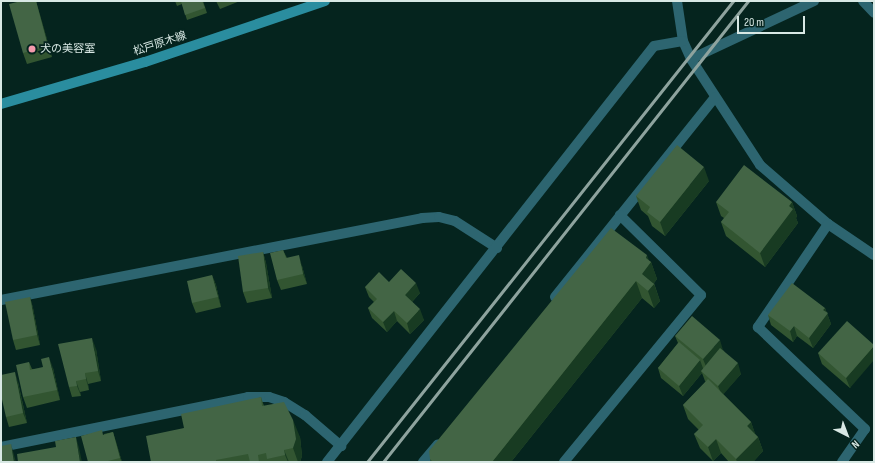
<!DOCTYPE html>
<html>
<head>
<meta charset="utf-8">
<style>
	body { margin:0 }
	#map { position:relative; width:875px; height:463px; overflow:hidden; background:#05241e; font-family:"Sofia Sans Condensed","Noto Sans JP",sans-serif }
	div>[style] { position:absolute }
	.lane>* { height:10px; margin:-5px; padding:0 5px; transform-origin:5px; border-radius:5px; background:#2d6570 }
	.street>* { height:10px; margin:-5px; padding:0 5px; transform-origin:5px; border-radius:5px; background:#2d6570 }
	.secondary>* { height:10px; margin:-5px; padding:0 5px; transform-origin:5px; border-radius:5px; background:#2a8d9f }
	.rail>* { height:3px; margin:-1.5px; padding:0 1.5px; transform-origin:1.5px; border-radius:1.5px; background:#8ea39e }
	.wall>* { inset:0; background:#325531 }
	.shaded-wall>* { inset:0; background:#183b22 }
	.building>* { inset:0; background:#436545 }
	.dots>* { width:11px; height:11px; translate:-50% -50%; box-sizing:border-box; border:2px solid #05241e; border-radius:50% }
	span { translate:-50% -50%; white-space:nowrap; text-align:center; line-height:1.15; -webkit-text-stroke:3.5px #05241e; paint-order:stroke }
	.street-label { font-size:11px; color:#d8e8e4 }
	.poi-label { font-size:11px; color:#d8e8e4 }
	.left { translate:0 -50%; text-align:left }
	.frame { position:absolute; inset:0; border:2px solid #d8e8e4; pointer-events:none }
	.north { position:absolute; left:827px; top:415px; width:40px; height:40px; -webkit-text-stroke:3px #05241e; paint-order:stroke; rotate:138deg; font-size:11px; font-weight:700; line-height:16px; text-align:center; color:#d8e8e4 }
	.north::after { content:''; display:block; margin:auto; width:14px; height:18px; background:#d8e8e4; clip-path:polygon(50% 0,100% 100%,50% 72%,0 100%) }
	.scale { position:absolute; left:737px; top:16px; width:68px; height:18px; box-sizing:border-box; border:2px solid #d8e8e4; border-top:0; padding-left:5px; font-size:12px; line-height:14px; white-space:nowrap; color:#d8e8e4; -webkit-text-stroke:3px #05241e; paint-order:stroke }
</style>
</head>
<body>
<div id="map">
	<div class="lane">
		<i style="left:863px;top:1px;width:16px;rotate:47deg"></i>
	</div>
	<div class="street">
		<i style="left:677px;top:1px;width:40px;rotate:81.5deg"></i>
		<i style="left:683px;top:41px;width:20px;rotate:66deg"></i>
		<i style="left:691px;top:59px;width:126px;rotate:56.9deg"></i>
		<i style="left:760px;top:165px;width:90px;rotate:40.9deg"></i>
		<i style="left:828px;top:224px;width:55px;rotate:34deg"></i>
		<i style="left:691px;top:59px;width:136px;rotate:-25.2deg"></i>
		<i style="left:828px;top:224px;width:125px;rotate:124.2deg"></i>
		<i style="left:758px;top:327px;width:148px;rotate:43.6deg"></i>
		<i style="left:865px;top:429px;width:40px;rotate:124.9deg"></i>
		<i style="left:555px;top:297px;width:256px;rotate:-51.3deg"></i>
		<i style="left:1px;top:300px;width:429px;rotate:-11deg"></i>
		<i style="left:422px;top:218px;width:17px;rotate:-3deg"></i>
		<i style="left:439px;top:217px;width:16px;rotate:14deg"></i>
		<i style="left:455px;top:221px;width:50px;rotate:32.7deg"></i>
		<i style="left:1px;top:447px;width:252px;rotate:-11.4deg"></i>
		<i style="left:248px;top:397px;width:21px"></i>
		<i style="left:269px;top:397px;width:16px;rotate:18deg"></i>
		<i style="left:284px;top:402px;width:25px;rotate:32deg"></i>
		<i style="left:305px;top:415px;width:48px;rotate:40.7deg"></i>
		<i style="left:327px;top:462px;width:529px;rotate:-51.83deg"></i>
		<i style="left:654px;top:46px;width:29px;rotate:-10deg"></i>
		<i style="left:423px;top:462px;width:23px;rotate:-50deg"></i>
		<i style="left:564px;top:462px;width:216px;rotate:-50.6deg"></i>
		<i style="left:701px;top:295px;width:114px;rotate:-135.4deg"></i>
	</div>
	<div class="secondary">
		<i style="left:1px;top:104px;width:150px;rotate:-16.3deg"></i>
		<i style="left:145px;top:62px;width:190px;rotate:-18.7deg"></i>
	</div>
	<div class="rail">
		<i style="left:367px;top:462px;width:589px;rotate:-51.55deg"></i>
		<i style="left:383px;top:462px;width:588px;rotate:-51.63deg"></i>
	</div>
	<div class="wall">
		<i style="clip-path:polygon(36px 1px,52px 57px,27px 64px,23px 53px)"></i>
		<i style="clip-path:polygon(175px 1px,203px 1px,207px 13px,187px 20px,182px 4px,177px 6px)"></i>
		<i style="clip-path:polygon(216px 1px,240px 1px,220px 9px)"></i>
		<i style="clip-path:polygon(709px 181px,665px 236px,652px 226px,648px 216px,641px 210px,636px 196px)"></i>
		<i style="clip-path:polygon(716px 202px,792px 202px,797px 216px,796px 218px,798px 223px,765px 267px,726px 236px,721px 222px,724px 218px,721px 216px)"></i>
		<i style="clip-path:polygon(283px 250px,287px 258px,302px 266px,307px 284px,281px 290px,277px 280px)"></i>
		<i style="clip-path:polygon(263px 252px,266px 263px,272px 298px,247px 303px,243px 292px)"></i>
		<i style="clip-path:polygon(649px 261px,651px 262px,657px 279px,654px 283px,660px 301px,654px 308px,642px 298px,511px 462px,431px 462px,430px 459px)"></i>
		<i style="clip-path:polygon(212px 275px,216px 285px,221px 307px,196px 313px,192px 303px)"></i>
		<i style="clip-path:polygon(389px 282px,420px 293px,412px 302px,424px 320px,410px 334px,397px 321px,387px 332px,372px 318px,368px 308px,374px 302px,369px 297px,365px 287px)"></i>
		<i style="clip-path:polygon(30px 297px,33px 308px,40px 345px,16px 350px,13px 340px)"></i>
		<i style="clip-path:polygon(825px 308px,831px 324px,813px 348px,797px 336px,793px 342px,771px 325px,768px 315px)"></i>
		<i style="clip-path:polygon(675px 336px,723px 350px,741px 374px,723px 394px,751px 422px,755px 434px,758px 437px,763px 451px,753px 462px,729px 462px,721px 453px,713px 461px,700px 448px,694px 434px,699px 430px,688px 419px,683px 405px,706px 382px,705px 381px,702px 373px,683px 396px,661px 378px,658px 368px,678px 343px)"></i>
		<i style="clip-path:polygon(874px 345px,850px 388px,822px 364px,818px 353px)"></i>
		<i style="clip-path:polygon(96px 349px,101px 381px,88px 384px,89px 390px,80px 392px,81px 396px,72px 397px,69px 387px)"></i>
		<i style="clip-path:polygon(29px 362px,32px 369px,53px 368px,60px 400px,27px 408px,23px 397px)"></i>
		<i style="clip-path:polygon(18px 382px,27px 423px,9px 427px,6px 417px)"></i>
		<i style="clip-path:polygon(261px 397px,264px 406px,300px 437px,302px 456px,300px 462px,151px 462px,184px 428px)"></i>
		<i style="clip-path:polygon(113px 432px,122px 462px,88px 462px,104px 434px)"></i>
	</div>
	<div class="shaded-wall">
		<i style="clip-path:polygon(36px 1px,52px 57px,48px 46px)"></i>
		<i style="clip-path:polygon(704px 167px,709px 181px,665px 236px,660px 222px)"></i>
		<i style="clip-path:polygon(792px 202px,797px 216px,796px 218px,798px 223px,765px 267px,760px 253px,789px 206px)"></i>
		<i style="clip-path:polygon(263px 252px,266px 263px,272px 298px,268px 288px)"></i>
		<i style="clip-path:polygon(299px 255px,302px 266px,307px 284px,303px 274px)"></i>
		<i style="clip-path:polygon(647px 255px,650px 263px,651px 262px,657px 279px,650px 288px,654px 284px,660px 301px,654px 308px,642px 274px,646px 258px)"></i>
		<i style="clip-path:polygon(212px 275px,216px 285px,221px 307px,218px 297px)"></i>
		<i style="clip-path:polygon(636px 281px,642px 298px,511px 462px,492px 462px)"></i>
		<i style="clip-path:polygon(416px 283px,420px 293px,409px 305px,405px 295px)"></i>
		<i style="clip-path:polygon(30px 297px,33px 308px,40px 345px,37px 335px)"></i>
		<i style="clip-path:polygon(825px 308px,831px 324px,813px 348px,809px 338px,823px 310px)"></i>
		<i style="clip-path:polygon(420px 309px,424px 320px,410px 334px,407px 323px)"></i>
		<i style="clip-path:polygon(394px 311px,397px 321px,387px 332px,383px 322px)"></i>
		<i style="clip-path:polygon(794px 326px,797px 336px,793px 342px,790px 331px)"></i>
		<i style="clip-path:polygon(92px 338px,96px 349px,101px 381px,98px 371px)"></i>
		<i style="clip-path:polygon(720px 340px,723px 350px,707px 369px,703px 359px)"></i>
		<i style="clip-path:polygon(874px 346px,874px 360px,850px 388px,846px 378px)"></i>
		<i style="clip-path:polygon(49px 357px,53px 368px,60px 400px,57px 390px)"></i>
		<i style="clip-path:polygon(700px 360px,704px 371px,701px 371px,702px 373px,683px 396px,679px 386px)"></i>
		<i style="clip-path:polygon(738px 363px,741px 374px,722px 396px,718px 386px)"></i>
		<i style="clip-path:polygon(15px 372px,18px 382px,27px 423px,23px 413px)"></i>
		<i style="clip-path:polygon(85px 373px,88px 384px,89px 390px,86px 379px)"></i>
		<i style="clip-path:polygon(76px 381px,80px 392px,81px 396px,77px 386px)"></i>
		<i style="clip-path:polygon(293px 420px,300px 437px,302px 456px,300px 462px,298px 462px,293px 448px)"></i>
		<i style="clip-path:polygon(751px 422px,756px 436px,747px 426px)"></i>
		<i style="clip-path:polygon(113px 432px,122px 462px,120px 458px)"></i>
		<i style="clip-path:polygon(76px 437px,79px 448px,82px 462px,80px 462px)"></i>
		<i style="clip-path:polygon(758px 437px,763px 451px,753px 462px,737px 462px,736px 459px)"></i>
		<i style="clip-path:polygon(716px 439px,721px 453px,713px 461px,708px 447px)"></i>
		<i style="clip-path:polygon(11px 444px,14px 455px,16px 462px,14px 462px)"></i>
		<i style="clip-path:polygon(284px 450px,289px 462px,288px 462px,285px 455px)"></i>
	</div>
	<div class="building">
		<i style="clip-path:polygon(21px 1px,36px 1px,48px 46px,23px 53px,9px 4px)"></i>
		<i style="clip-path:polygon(181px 1px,202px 1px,205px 8px,185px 15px)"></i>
		<i style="clip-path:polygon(677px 145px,704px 167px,660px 222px,647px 212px,650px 207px,636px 196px)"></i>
		<i style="clip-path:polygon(744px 165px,792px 202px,789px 206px,793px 209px,760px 253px,721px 222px,729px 212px,716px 202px)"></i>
		<i style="clip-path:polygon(611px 228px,647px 255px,646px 258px,651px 262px,642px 274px,654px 284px,648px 291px,636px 281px,492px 462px,433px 462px,430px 459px,429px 451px)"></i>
		<i style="clip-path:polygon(283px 250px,286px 258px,299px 255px,303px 274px,277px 280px,270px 253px)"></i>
		<i style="clip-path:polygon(263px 252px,268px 288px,243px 292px,238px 256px)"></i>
		<i style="clip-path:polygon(401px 269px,416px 283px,405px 295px,420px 309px,407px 323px,394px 311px,383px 322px,368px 308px,377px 299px,365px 287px,379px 272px,389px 282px)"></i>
		<i style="clip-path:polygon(212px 275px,218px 297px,192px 303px,187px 281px)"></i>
		<i style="clip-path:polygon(792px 283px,825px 308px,823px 310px,828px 313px,809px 338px,794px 326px,790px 331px,768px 315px)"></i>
		<i style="clip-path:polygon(30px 297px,37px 335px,13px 340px,5px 302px)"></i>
		<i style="clip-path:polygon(692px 316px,720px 340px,703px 359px,675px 336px)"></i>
		<i style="clip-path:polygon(847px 321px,874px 345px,874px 346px,846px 378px,818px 353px)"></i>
		<i style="clip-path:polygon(92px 338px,98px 371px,85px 373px,86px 379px,76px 381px,77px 386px,69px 387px,58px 344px)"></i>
		<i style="clip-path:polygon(679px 342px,700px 360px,679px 386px,658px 368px)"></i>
		<i style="clip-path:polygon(720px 348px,738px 363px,718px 386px,701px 371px)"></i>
		<i style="clip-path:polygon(49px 357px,57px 390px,23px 397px,16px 365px,29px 362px,30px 370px,43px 367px,41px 359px)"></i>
		<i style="clip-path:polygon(15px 372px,23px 413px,6px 417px,1px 395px,1px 375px)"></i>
		<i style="clip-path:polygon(708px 379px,751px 422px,747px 426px,758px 437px,736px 459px,716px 439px,708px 447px,694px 434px,703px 425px,683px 405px)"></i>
		<i style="clip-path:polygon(261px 397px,262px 406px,284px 402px,293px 420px,296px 439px,293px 448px,284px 450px,285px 455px,267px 459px,266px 453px,258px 455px,259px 462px,250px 462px,248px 454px,216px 460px,216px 462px,209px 462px,209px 461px,204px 462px,151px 462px,146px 436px,184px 428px,181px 414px)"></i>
		<i style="clip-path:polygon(102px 430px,103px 435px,113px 432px,120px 458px,104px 462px,88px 462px,81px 436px)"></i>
		<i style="clip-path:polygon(76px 437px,80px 462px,18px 462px,17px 454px,56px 447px,55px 441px)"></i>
		<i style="clip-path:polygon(11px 444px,14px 462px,1px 462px,1px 446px)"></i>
	</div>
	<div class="dots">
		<i style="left:32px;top:49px;background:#f39aac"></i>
	</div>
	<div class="street-label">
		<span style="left:160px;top:44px;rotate:-18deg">松戸原木線</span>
	</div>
	<div class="poi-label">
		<span class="left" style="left:40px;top:49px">犬の美容室</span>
	</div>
	<div class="frame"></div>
	<div class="north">N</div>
	<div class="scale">20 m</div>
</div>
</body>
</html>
